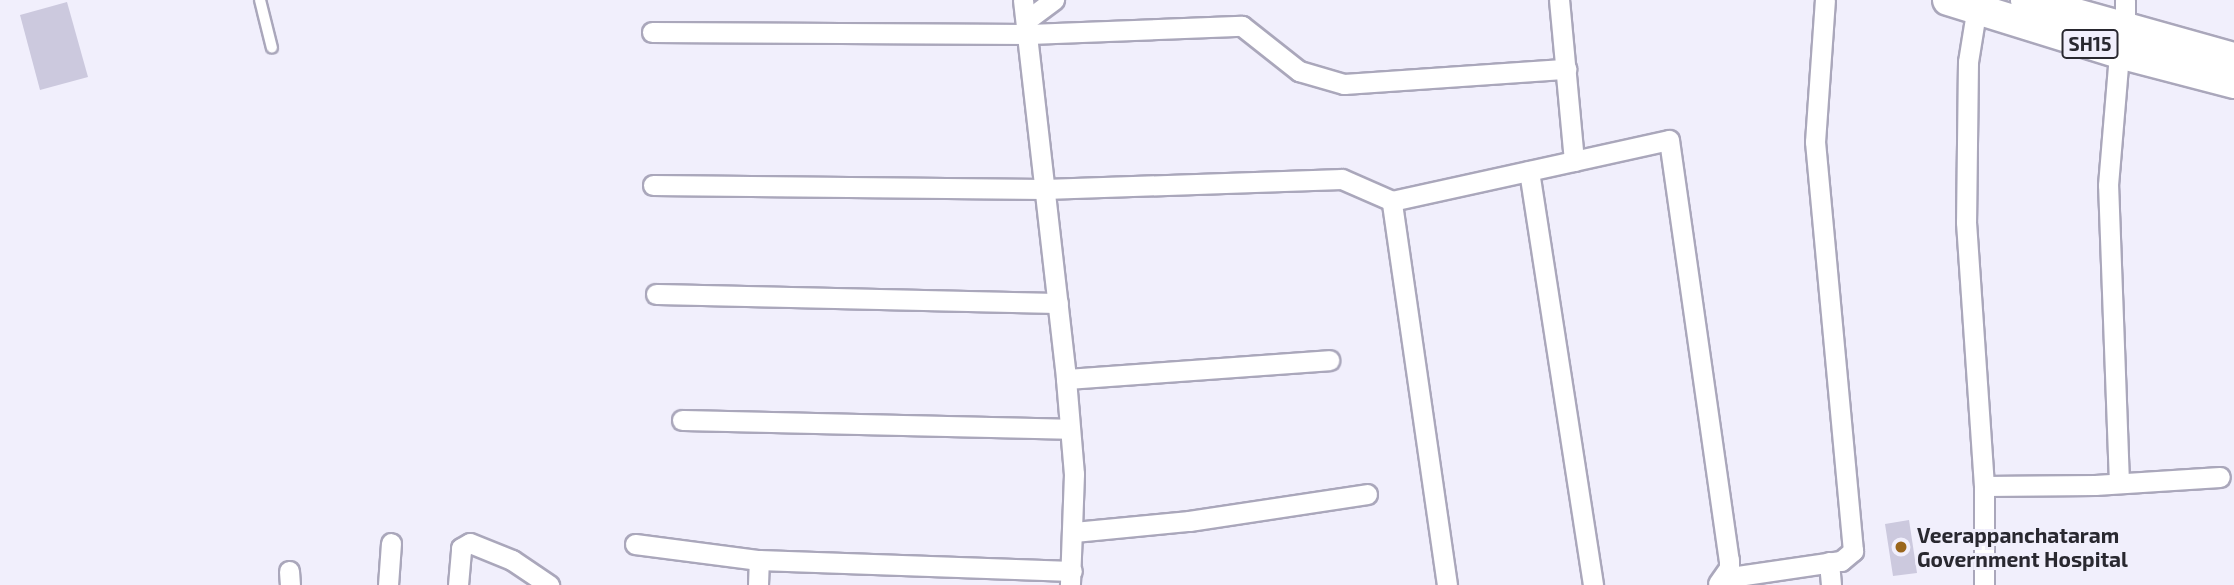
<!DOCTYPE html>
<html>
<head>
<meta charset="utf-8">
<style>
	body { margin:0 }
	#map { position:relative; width:2234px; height:585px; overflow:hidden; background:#f1effc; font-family:"Exo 2",sans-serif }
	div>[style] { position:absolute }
	.building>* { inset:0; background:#ccc9de }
	.roads { filter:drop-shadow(2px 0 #aaa7bb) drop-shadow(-2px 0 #aaa7bb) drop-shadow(0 2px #aaa7bb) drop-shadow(0 -2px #aaa7bb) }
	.service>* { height:10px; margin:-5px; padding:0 5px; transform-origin:5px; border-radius:5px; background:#fff }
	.minor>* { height:19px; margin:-9.5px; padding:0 9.5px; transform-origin:9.5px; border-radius:9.5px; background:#fff }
	.primary>* { height:30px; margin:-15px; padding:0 15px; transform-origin:15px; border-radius:15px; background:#fff }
	.dots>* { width:19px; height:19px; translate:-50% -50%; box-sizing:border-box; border:4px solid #f1effc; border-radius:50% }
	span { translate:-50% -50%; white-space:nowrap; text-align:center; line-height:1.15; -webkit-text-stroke:6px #f1effc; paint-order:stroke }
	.shield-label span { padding:2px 5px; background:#f1effc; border:2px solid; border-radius:5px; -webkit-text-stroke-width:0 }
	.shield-label { font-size:19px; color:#292830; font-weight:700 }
	.poi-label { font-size:21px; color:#292830; font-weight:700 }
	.left { translate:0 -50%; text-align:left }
</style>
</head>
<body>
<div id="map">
	<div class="building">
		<i style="clip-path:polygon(67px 2px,88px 77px,40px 90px,20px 15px)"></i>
		<i style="clip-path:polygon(1909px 520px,1917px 573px,1893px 576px,1885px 524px)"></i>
	</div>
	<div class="roads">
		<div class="service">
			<i style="left:260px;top:0;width:49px;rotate:76deg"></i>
		</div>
		<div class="minor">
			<i style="left:1023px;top:0;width:381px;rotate:83.5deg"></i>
			<i style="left:1066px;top:379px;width:95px;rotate:85.2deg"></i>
			<i style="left:1074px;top:474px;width:111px;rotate:92.1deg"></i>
			<i style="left:1978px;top:0;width:63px;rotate:99.2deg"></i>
			<i style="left:1968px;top:62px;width:160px;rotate:90.7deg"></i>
			<i style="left:1966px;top:222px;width:265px;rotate:86.1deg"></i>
			<i style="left:1984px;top:486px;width:99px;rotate:90deg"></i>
			<i style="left:1027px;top:20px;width:34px;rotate:-37deg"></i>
			<i style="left:2125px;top:28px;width:28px;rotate:-90deg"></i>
			<i style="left:652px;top:32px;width:377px;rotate:0.3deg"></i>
			<i style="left:1029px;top:34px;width:213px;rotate:-2.2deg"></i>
			<i style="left:1242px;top:26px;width:73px;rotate:38.3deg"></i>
			<i style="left:1299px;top:71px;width:47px;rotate:16.1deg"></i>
			<i style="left:1344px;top:84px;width:223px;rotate:-3.9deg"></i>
			<i style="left:1574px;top:161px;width:97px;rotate:-12.5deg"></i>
			<i style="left:1669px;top:140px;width:424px;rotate:81.9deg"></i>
			<i style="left:1729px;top:560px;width:8px;rotate:90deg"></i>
			<i style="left:1729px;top:568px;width:19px;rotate:125deg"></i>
			<i style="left:1529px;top:171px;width:419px;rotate:81.2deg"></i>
			<i style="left:653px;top:185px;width:391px;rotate:0.6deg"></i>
			<i style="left:1044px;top:189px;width:298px;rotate:-1.9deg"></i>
			<i style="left:1342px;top:179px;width:55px;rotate:23.7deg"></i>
			<i style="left:656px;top:294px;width:402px;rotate:1.3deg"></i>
			<i style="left:1066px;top:379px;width:264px;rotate:-4.1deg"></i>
			<i style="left:682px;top:420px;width:387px;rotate:1.3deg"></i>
			<i style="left:2119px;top:483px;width:298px;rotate:-92.1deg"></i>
			<i style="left:2108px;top:185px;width:132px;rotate:-85.2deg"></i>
			<i style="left:1984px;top:486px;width:111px;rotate:-0.5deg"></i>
			<i style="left:2095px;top:485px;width:125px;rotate:-3.7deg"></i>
			<i style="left:1074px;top:532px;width:116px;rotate:-5.5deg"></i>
			<i style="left:1189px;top:521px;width:180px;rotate:-8.6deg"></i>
			<i style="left:635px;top:544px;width:125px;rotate:7.4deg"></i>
			<i style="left:1829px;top:562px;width:23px;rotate:85deg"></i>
			<i style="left:289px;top:571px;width:14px;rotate:86deg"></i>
			<i style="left:1724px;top:578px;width:118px;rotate:-8.3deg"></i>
			<i style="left:1841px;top:561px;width:16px;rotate:-40deg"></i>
			<i style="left:1853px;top:551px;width:411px;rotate:-95.3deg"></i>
			<i style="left:1815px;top:142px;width:142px;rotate:-86deg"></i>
			<i style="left:388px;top:585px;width:42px;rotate:-85.9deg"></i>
			<i style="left:458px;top:585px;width:37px;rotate:-85deg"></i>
			<i style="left:461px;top:548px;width:10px;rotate:-29deg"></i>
			<i style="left:470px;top:543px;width:45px;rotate:22deg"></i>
			<i style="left:512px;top:560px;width:45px;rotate:34deg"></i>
			<i style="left:758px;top:585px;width:25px;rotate:-88deg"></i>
			<i style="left:759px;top:560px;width:313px;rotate:2deg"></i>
			<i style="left:1447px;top:585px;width:388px;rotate:-98.2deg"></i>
			<i style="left:1392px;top:201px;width:186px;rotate:-12.4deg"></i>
			<i style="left:1574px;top:161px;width:162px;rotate:-95.3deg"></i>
		</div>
		<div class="primary">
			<i style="left:1948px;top:0;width:179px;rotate:17.2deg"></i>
			<i style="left:2119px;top:53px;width:119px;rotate:14.6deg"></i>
			<i style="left:2026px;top:0;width:216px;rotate:15.6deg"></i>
		</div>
	</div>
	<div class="dots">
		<i style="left:1901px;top:547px;background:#9a661c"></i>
	</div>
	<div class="shield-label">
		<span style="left:2090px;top:44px">SH15</span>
	</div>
	<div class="poi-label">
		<span class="left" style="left:1917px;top:547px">Veerappanchataram<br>Government Hospital</span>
	</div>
</div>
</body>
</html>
